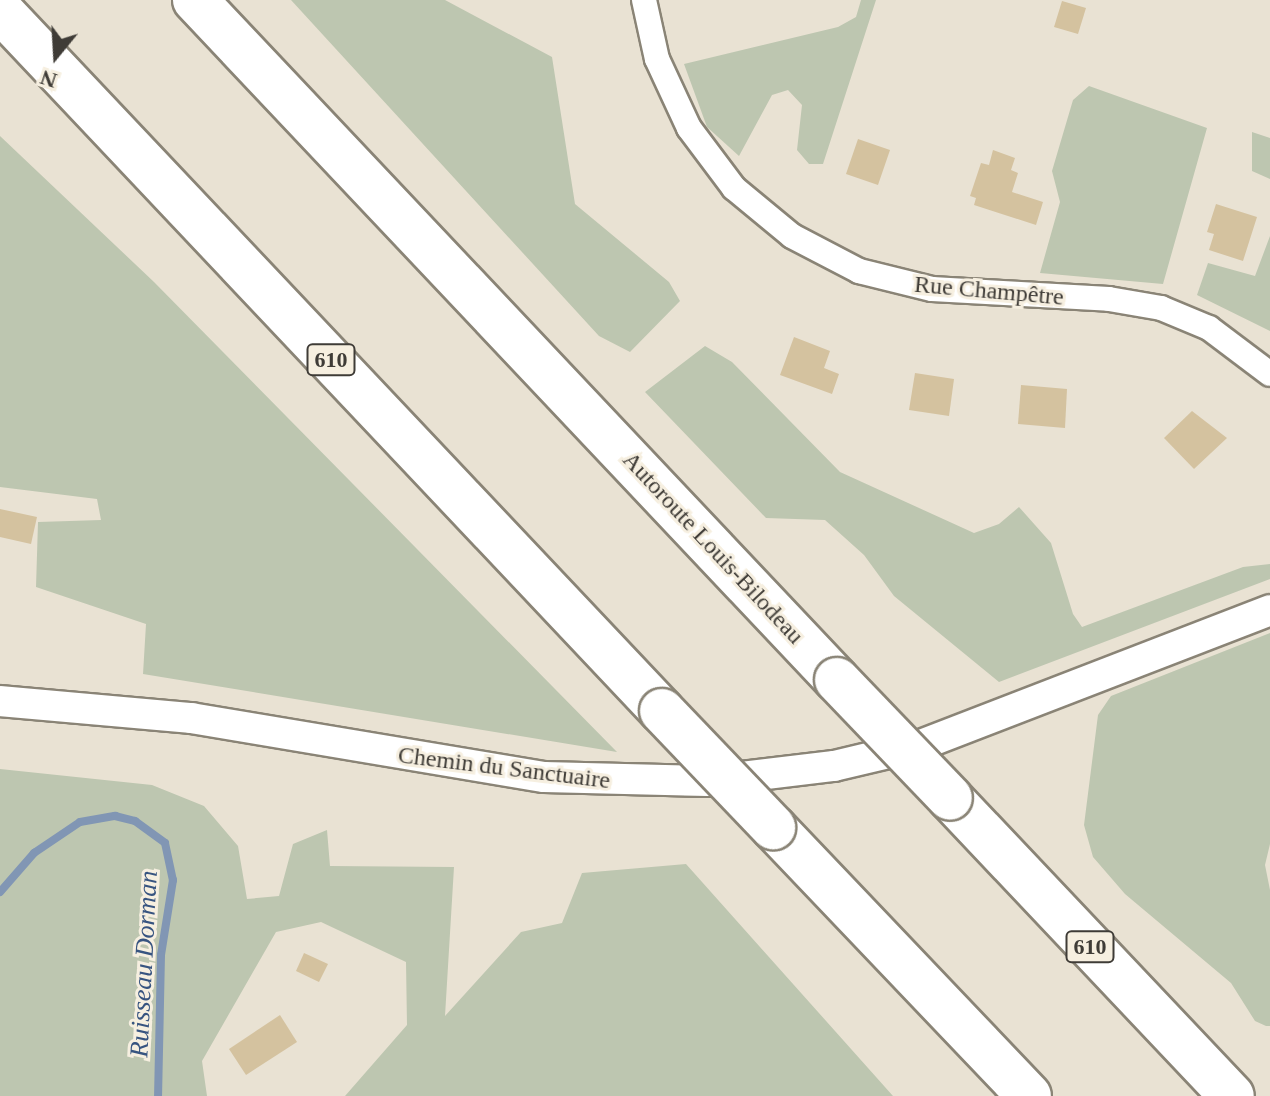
<!DOCTYPE html>
<html>
<head>
<meta charset="utf-8">
<style>
	body { margin:0 }
	#map { position:relative; width:1270px; height:1096px; overflow:hidden; background:#e9e2d3; font-family:"Times New Roman",serif }
	div>[style] { position:absolute }
	.green>* { inset:0; background:#bdc6b0 }
	.stream>* { height:8px; margin:-4px; padding:0 4px; transform-origin:4px; border-radius:4px; background:#8196b4 }
	.building>* { inset:0; background:#d4c29f }
	.roads { filter:drop-shadow(2px 0 #8a8476) drop-shadow(-2px 0 #8a8476) drop-shadow(0 2px #8a8476) drop-shadow(0 -2px #8a8476) }
	.minor>* { height:24px; margin:-12px; padding:0 12px; transform-origin:12px; border-radius:12px; background:#fff }
	.tertiary>* { height:30px; margin:-15px; padding:0 15px; transform-origin:15px; border-radius:15px; background:#fff }
	.motorway>* { height:44px; margin:-22px; padding:0 22px; transform-origin:22px; border-radius:22px; background:#fff }
	.bridges { filter:drop-shadow(2px 0 #8a8476) drop-shadow(-2px 0 #8a8476) drop-shadow(0 2px #8a8476) drop-shadow(0 -2px #8a8476) }
	.motorway-bridge>* { height:44px; margin:-22px; padding:0 22px; transform-origin:22px; border-radius:22px; background:#fff }
	span { translate:-50% -50%; white-space:nowrap; text-align:center; line-height:1.15; -webkit-text-stroke:6px #f6efe0; paint-order:stroke }
	.shield-label span { padding:2px 6px; background:#f6efe0; border:2px solid; border-radius:6px; -webkit-text-stroke-width:0 }
	.shield-label { font-size:22px; color:#3f3c37; font-weight:700 }
	.street-label { font-size:24px; color:#3f3c37 }
	.water-label { font-size:26px; color:#375480; font-style:italic }
	.north { position:absolute; left:16px; top:16px; width:80px; height:80px; -webkit-text-stroke:6px #f6efe0; paint-order:stroke; rotate:198deg; font-size:22px; font-weight:700; line-height:32px; text-align:center; color:#3f3c37 }
	.north::after { content:''; display:block; margin:auto; width:28px; height:36px; background:#3f3c37; clip-path:polygon(50% 0,100% 100%,50% 72%,0 100%) }
</style>
</head>
<body>
<div id="map">
	<div class="green">
		<i style="clip-path:polygon(291px 0,445px 0,552px 57px,575px 204px,669px 282px,680px 301px,630px 352px,599px 336px)"></i>
		<i style="clip-path:polygon(861px 0,876px 0,823px 164px,809px 164px,797px 150px,802px 105px,788px 90px,772px 95px,739px 156px,707px 127px,684px 64px,838px 27px,856px 17px)"></i>
		<i style="clip-path:polygon(1089px 86px,1207px 128px,1163px 284px,1040px 273px,1060px 202px,1052px 171px,1073px 100px)"></i>
		<i style="clip-path:polygon(1252px 132px,1270px 138px,1270px 179px,1252px 171px)"></i>
		<i style="clip-path:polygon(0 136px,154px 282px,617px 752px,143px 674px,146px 624px,36px 587px,38px 522px,101px 520px,97px 499px,0 487px)"></i>
		<i style="clip-path:polygon(1270px 236px,1270px 331px,1197px 295px,1208px 263px,1255px 276px)"></i>
		<i style="clip-path:polygon(705px 346px,732px 362px,840px 472px,974px 533px,999px 524px,1019px 507px,1051px 543px,1073px 614px,1082px 627px,1243px 567px,1270px 564px,1270px 579px,999px 682px,894px 596px,864px 555px,825px 520px,766px 518px,645px 392px)"></i>
		<i style="clip-path:polygon(1270px 633px,1270px 844px,1265px 865px,1270px 890px,1270px 1026px,1266px 1026px,1255px 1021px,1231px 983px,1125px 894px,1093px 857px,1084px 825px,1098px 715px,1111px 696px)"></i>
		<i style="clip-path:polygon(0 769px,152px 785px,204px 806px,238px 846px,247px 899px,279px 896px,293px 844px,327px 830px,330px 866px,454px 867px,445px 1016px,521px 932px,562px 923px,582px 873px,686px 864px,893px 1096px,345px 1096px,407px 1025px,406px 962px,321px 922px,276px 932px,202px 1061px,207px 1096px,0 1096px)"></i>
	</div>
	<div class="stream">
		<i style="left:0;top:892px;width:52px;rotate:-48.9deg"></i>
		<i style="left:34px;top:853px;width:55px;rotate:-34deg"></i>
		<i style="left:80px;top:822px;width:36px;rotate:-10deg"></i>
		<i style="left:115px;top:816px;width:21px;rotate:14deg"></i>
		<i style="left:135px;top:821px;width:37px;rotate:36deg"></i>
		<i style="left:165px;top:843px;width:38px;rotate:78deg"></i>
		<i style="left:173px;top:880px;width:76px;rotate:99.1deg"></i>
		<i style="left:161px;top:955px;width:141px;rotate:91.2deg"></i>
	</div>
	<div class="building">
		<i style="clip-path:polygon(1062px 1px,1086px 8px,1078px 34px,1054px 27px)"></i>
		<i style="clip-path:polygon(858px 139px,890px 150px,878px 185px,846px 174px)"></i>
		<i style="clip-path:polygon(993px 150px,1015px 158px,1011px 170px,1018px 173px,1012px 192px,1043px 202px,1036px 225px,974px 205px,976px 198px,970px 196px,981px 163px,989px 165px)"></i>
		<i style="clip-path:polygon(1216px 204px,1257px 217px,1243px 261px,1209px 250px,1214px 234px,1207px 232px)"></i>
		<i style="clip-path:polygon(794px 337px,830px 351px,824px 368px,839px 374px,832px 394px,780px 375px)"></i>
		<i style="clip-path:polygon(915px 373px,954px 379px,949px 416px,909px 410px)"></i>
		<i style="clip-path:polygon(1021px 385px,1067px 389px,1065px 428px,1018px 424px)"></i>
		<i style="clip-path:polygon(1192px 411px,1227px 438px,1194px 469px,1164px 438px)"></i>
		<i style="clip-path:polygon(0 509px,37px 517px,31px 544px,0 537px)"></i>
		<i style="clip-path:polygon(304px 953px,328px 964px,319px 982px,296px 971px)"></i>
		<i style="clip-path:polygon(280px 1015px,297px 1042px,246px 1075px,229px 1049px)"></i>
	</div>
	<div class="roads">
		<div class="minor">
			<i style="left:644px;top:0;width:60px;rotate:77.6deg"></i>
			<i style="left:657px;top:59px;width:76px;rotate:65.1deg"></i>
			<i style="left:689px;top:128px;width:75px;rotate:53.1deg"></i>
			<i style="left:734px;top:188px;width:75px;rotate:39.6deg"></i>
			<i style="left:792px;top:236px;width:76px;rotate:27.6deg"></i>
			<i style="left:859px;top:271px;width:75px;rotate:13.9deg"></i>
			<i style="left:932px;top:289px;width:177px;rotate:3.2deg"></i>
			<i style="left:1109px;top:299px;width:53px;rotate:9.8deg"></i>
			<i style="left:1161px;top:308px;width:52px;rotate:22.6deg"></i>
			<i style="left:1209px;top:328px;width:76px;rotate:37deg"></i>
		</div>
		<div class="tertiary">
			<i style="left:0;top:701px;width:192px;rotate:5.1deg"></i>
			<i style="left:191px;top:718px;width:358px;rotate:9.5deg"></i>
			<i style="left:544px;top:777px;width:164px;rotate:1.4deg"></i>
			<i style="left:708px;top:781px;width:127px;rotate:-6.8deg"></i>
			<i style="left:834px;top:766px;width:86px;rotate:-13.4deg"></i>
			<i style="left:918px;top:746px;width:377px;rotate:-21.1deg"></i>
		</div>
		<div class="motorway">
			<i style="left:195px;top:0;width:935px;rotate:46.65deg"></i>
			<i style="left:0;top:10px;width:964px;rotate:46.64deg"></i>
			<i style="left:950px;top:798px;width:410px;rotate:46.6deg"></i>
			<i style="left:773px;top:827px;width:371px;rotate:46.4deg"></i>
		</div>
	</div>
	<div class="bridges">
		<div class="motorway-bridge">
			<i style="left:837px;top:680px;width:163px;rotate:46.2deg"></i>
			<i style="left:662px;top:711px;width:161px;rotate:46.3deg"></i>
		</div>
	</div>
	<div class="shield-label">
		<span style="left:331px;top:360px">610</span>
		<span style="left:1090px;top:947px">610</span>
	</div>
	<div class="street-label">
		<span style="left:989px;top:291px;rotate:5deg">Rue Champêtre</span>
		<span style="left:713px;top:548px;rotate:47deg">Autoroute Louis-Bilodeau</span>
		<span style="left:504px;top:768px;rotate:7deg">Chemin du Sanctuaire</span>
	</div>
	<div class="water-label">
		<span style="left:144px;top:964px;rotate:-87deg">Ruisseau Dorman</span>
	</div>
	<div class="north">N</div>
</div>
</body>
</html>
